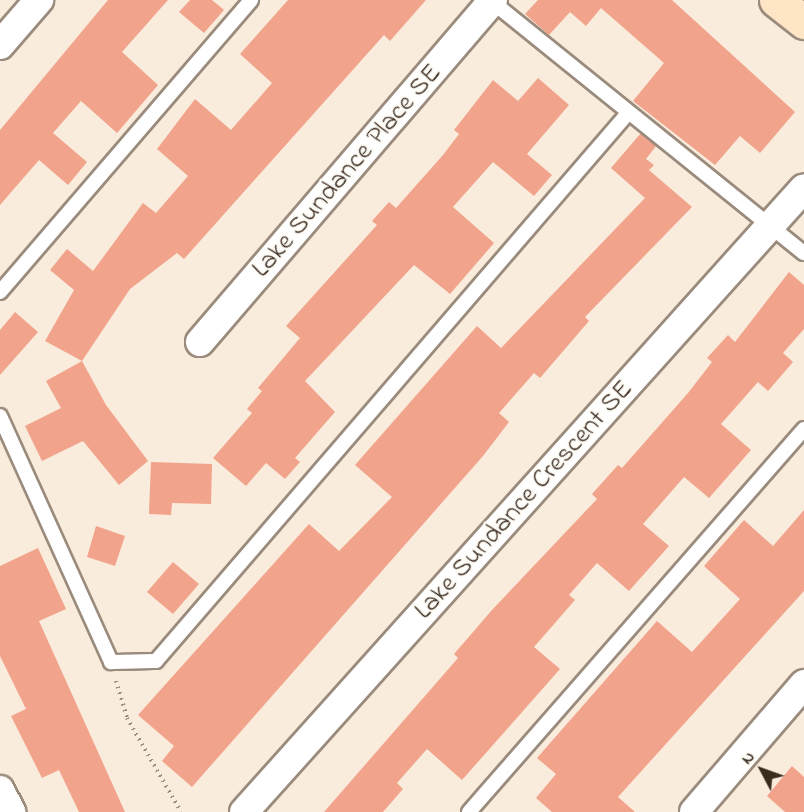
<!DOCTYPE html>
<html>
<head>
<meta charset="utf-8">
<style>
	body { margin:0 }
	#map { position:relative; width:804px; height:812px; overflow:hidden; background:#f9ecdc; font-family:"Indie Flower",sans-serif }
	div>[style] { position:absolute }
	.building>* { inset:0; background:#f2a38b }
	.path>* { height:4px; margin-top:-2px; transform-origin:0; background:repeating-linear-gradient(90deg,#9a8b7d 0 1.5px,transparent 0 6px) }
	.roads { filter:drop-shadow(2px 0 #9a8b7d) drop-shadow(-2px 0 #9a8b7d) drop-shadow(0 2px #9a8b7d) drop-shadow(0 -2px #9a8b7d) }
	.lane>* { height:14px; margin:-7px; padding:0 7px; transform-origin:7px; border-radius:7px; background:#fff }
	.street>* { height:28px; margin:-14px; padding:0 14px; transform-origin:14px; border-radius:14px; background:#fff }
	.secondary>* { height:33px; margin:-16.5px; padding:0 16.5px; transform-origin:16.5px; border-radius:16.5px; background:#fde5c5 }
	span { translate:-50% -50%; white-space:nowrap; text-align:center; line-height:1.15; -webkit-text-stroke:4.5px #fdfcf7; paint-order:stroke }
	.street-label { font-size:27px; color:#3b2a1e }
	.north { position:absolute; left:732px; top:740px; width:60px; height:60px; -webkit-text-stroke:4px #fdfcf7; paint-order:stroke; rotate:311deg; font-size:16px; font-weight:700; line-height:24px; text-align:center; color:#3b2a1e }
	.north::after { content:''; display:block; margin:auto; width:21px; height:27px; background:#3b2a1e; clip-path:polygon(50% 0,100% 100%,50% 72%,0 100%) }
</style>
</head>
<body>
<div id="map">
	<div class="building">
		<i style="clip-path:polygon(108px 0,168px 0,122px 52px,158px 85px,117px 133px,81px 101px,53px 133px,87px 162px,68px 185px,39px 160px,0 205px,0 130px)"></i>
		<i style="clip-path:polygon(190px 0,212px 0,224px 10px,204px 33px,179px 12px)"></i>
		<i style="clip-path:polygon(288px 0,426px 0,390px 41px,384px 35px,184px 259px,177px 253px,130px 289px,82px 361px,45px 341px,74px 290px,50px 270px,67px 249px,93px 271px,143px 203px,156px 213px,188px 176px,157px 149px,195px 99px,231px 130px,272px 83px,240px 54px)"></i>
		<i style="clip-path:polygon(538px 0,672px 0,795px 112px,760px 153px,740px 136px,715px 165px,633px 101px,664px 63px,601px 8px,586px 26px,570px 12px,549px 35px,525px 14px)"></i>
		<i style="clip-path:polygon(538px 78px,569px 105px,527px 154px,552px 175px,534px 196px,493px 162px,453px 207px,494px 243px,450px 294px,414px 265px,305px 381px,335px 412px,295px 458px,300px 462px,285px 479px,266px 463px,246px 486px,213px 458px,252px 413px,247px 409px,262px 391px,258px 388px,300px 338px,286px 326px,377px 225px,372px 221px,389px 202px,396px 208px,443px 155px,459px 134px,454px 130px,493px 80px,518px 101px)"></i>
		<i style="clip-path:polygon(641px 133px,656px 146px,646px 159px,654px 165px,649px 170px,692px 207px,585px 317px,589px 321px,540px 378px,534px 373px,499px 413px,509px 422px,483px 456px,192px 787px,162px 761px,174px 746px,138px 715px,309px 524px,339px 551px,392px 497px,355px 465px,477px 326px,501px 348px,645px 198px,611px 168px)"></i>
		<i style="clip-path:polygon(789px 272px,804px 285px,804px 329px,783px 353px,793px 362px,768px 391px,758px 382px,721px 424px,751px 450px,709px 498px,684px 477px,643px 524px,669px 546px,629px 591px,597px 563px,569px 595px,575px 600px,534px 647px,560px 669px,462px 780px,427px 749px,397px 783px,403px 789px,383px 812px,324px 812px,458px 658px,454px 654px,492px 610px,597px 499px,592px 494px,618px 465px,622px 468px,688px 393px,712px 362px,707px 358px,728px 335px,735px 342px)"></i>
		<i style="clip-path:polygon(15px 312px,38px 332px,0 375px,0 330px)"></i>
		<i style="clip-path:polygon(82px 361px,106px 405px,148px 461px,119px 485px,83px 441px,42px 461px,25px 426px,61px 408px,46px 381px)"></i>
		<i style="clip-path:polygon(151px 462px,212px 464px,211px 504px,172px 503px,171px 515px,149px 514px)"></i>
		<i style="clip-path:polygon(804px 510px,804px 591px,618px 797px,635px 812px,552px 812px,536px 798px,556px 774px,537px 758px,657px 621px,692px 652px,740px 599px,704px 566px,744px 520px,773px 546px)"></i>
		<i style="clip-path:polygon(96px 526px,125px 536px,115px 566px,87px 557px)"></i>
		<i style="clip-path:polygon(38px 548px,66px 609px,39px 621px,125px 812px,79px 812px,59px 770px,42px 778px,11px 716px,26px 709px,0 656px,0 566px)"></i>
		<i style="clip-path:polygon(173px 562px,199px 584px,173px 614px,147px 592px)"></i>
		<i style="clip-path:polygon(792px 766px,804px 777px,804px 812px,785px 812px,767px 796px)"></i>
	</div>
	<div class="path">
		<i style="left:116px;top:681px;width:39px;rotate:73deg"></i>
		<i style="left:127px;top:718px;width:108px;rotate:60.1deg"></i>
	</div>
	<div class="roads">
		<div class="lane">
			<i style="left:490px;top:0;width:403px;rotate:38.9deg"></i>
			<i style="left:0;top:292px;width:385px;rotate:-49.3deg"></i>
			<i style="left:0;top:416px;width:270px;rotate:65.7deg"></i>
			<i style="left:111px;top:662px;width:45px;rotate:-1.3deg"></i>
			<i style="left:156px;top:661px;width:723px;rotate:-49.26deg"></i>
			<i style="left:469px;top:812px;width:509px;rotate:-48.82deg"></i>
		</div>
		<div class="street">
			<i style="left:0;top:45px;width:60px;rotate:-49.1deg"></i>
			<i style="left:200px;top:342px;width:450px;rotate:-49.4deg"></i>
			<i style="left:0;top:790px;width:25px;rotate:63deg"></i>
			<i style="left:244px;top:812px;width:838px;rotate:-48.09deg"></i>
			<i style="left:694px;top:812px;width:169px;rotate:-49.3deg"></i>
		</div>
		<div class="secondary">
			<i style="left:776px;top:0;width:36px;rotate:38deg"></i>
		</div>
	</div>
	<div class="street-label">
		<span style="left:347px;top:171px;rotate:-49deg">Lake Sundance Place SE</span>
		<span style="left:524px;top:500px;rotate:-48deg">Lake Sundance Crescent SE</span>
	</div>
	<div class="north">N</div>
</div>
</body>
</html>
